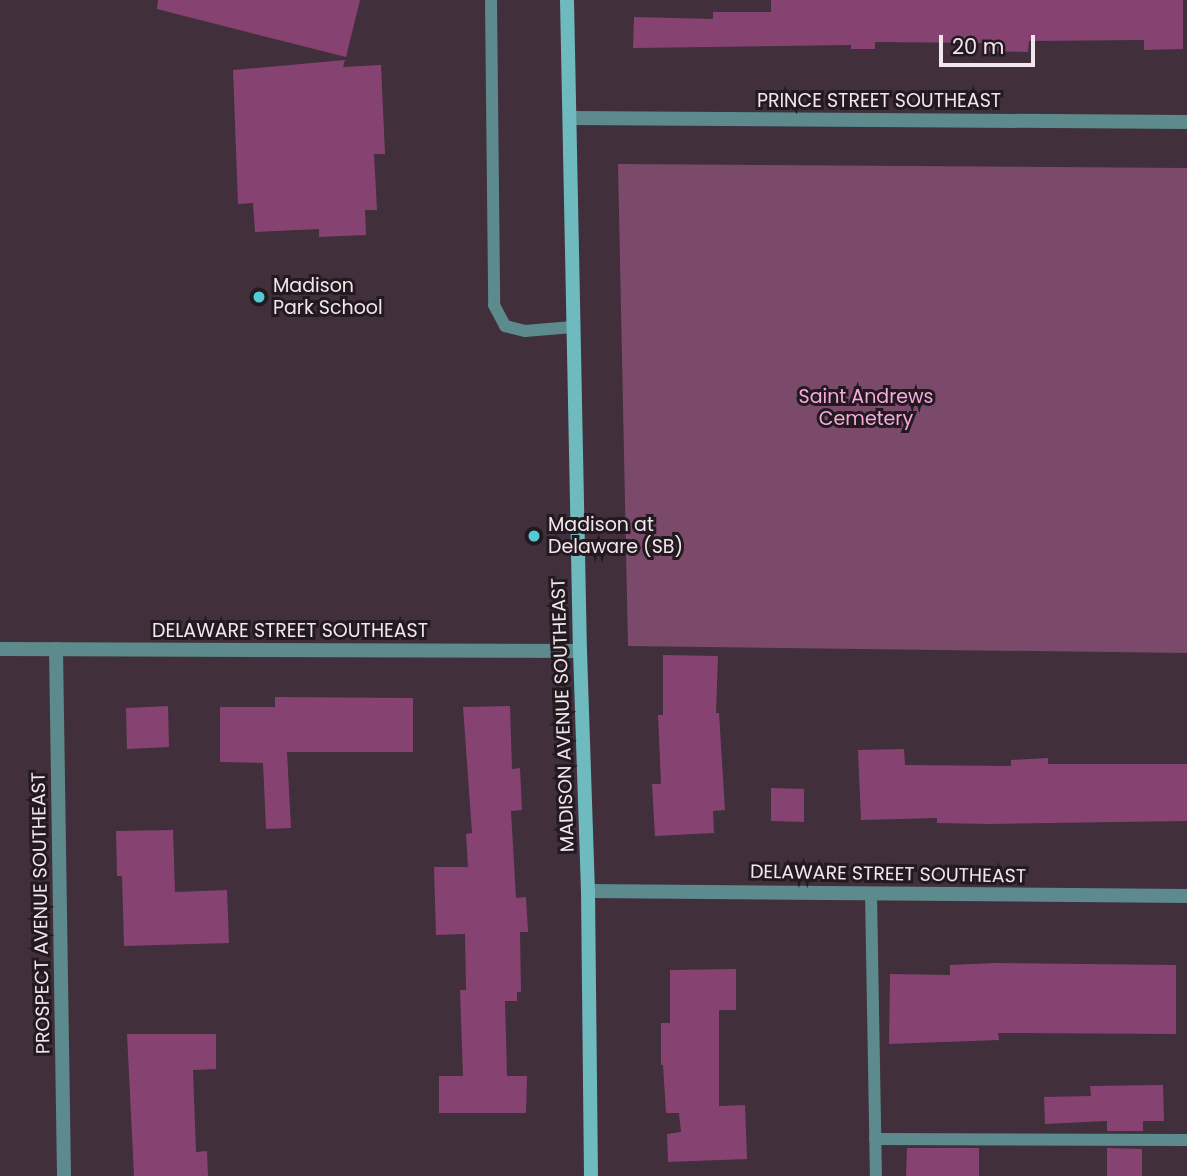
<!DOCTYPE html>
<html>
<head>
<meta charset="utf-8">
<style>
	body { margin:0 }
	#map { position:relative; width:1187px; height:1176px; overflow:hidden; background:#412f3b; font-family:Poppins,sans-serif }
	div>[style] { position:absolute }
	.green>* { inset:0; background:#7b4a6b }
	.building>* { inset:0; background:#864372 }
	.lane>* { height:12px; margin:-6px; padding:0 6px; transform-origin:6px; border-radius:6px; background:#5d8a8d }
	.street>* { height:14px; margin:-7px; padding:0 7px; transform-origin:7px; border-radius:7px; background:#5d8a8d }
	.secondary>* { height:14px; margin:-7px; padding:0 7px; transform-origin:7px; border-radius:7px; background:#6fbabf }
	.dots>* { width:19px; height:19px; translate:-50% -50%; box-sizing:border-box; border:4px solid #231a20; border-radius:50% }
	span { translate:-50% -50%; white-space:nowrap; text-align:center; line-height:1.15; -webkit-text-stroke:6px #231a20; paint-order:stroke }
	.street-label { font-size:19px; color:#f2e6ed }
	.poi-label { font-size:19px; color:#f2e6ed }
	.left { translate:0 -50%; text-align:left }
	.park-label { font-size:19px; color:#f8a9dd }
	.scale { position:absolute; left:939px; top:35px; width:96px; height:32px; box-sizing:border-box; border:4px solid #f2e6ed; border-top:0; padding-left:9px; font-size:21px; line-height:24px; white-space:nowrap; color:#f2e6ed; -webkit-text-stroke:5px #231a20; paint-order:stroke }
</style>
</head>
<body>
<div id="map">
	<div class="green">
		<i style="clip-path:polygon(618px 164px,1187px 168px,1187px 653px,628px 646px)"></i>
	</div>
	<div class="building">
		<i style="clip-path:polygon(158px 0,360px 0,346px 57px,157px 9px)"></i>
		<i style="clip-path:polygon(771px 0,1183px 0,1183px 49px,1144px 50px,1144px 40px,1029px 41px,1028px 52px,984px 51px,985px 43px,875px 42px,875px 49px,851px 49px,851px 45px,633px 48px,634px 17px,713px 19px,713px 12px,771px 12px)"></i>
		<i style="clip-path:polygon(345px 60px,343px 67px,381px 65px,385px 154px,374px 154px,377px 210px,365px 210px,366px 235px,319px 237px,319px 229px,255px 232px,253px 203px,238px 204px,233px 70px)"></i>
		<i style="clip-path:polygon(663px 655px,718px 656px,716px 713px,719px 713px,725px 810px,713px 811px,714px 833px,655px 836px,652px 784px,661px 784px,658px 715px,663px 715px)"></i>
		<i style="clip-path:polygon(275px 697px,413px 698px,413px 752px,287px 752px,291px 828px,266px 829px,263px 763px,220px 762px,220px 707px,275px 707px)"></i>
		<i style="clip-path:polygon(168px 706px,169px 747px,127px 749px,126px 708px)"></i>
		<i style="clip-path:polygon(510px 706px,512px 769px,520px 768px,522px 810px,511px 811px,516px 898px,526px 897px,528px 932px,520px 932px,521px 992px,517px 992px,517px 1001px,505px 1001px,507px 1076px,527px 1076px,526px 1113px,439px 1113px,439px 1076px,463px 1076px,460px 990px,466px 990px,465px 934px,436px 935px,434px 867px,468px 867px,466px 834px,472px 833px,463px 707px)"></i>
		<i style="clip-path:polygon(904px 749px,905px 765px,1011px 766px,1011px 760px,1048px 758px,1048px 764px,1187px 764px,1187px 821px,989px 824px,937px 823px,937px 818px,861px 820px,858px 750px)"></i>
		<i style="clip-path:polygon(771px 788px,804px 789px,804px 822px,771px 821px)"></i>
		<i style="clip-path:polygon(173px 830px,175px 892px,227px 890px,229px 943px,124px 946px,122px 876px,117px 876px,116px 831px)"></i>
		<i style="clip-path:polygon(996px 963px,1176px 965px,1176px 1034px,998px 1033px,999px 1040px,889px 1044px,890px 974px,950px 975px,950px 965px)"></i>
		<i style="clip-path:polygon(736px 969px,736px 1010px,719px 1010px,719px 1106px,745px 1105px,747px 1159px,668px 1162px,667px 1134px,681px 1132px,679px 1113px,666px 1113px,663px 1065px,661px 1065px,661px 1023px,670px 1023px,670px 970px)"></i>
		<i style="clip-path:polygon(127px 1034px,216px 1034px,216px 1069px,193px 1070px,196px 1152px,207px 1151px,208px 1176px,134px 1176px)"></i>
		<i style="clip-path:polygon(1163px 1085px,1164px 1121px,1143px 1121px,1143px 1131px,1107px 1131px,1107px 1121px,1045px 1124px,1044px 1097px,1091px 1096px,1090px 1086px)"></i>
		<i style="clip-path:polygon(907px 1148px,979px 1148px,979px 1176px,906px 1176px)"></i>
		<i style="clip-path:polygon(1107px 1148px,1142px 1149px,1142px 1176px,1107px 1176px)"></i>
	</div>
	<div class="lane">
		<i style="left:491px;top:0;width:305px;rotate:89.4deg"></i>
		<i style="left:494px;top:305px;width:24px;rotate:62deg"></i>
		<i style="left:505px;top:326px;width:21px;rotate:14deg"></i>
		<i style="left:525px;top:331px;width:48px;rotate:-4.8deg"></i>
		<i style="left:871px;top:893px;width:283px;rotate:89deg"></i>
		<i style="left:875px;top:1139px;width:312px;rotate:0.2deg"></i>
	</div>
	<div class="street">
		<i style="left:571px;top:118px;width:616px;rotate:0.37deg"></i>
		<i style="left:0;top:649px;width:580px;rotate:0.2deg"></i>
		<i style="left:56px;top:649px;width:527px;rotate:89.13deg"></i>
		<i style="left:588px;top:891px;width:599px;rotate:0.48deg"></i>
	</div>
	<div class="secondary">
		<i style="left:567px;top:0;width:651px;rotate:88.86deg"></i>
		<i style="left:580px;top:651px;width:240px;rotate:88.1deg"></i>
		<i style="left:588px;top:891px;width:285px;rotate:89.4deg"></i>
	</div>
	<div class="dots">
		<i style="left:259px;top:297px;background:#51ccd4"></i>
		<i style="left:534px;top:536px;background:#51ccd4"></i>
	</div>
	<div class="street-label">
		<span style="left:879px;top:101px">PRINCE STREET SOUTHEAST</span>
		<span style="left:290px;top:631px">DELAWARE STREET SOUTHEAST</span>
		<span style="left:563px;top:715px;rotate:-92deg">MADISON AVENUE SOUTHEAST</span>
		<span style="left:888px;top:874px;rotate:1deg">DELAWARE STREET SOUTHEAST</span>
		<span style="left:41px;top:913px;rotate:-91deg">PROSPECT AVENUE SOUTHEAST</span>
	</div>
	<div class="poi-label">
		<span class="left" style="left:273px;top:297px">Madison<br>Park School</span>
		<span class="left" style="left:548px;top:536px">Madison at<br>Delaware (SB)</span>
	</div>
	<div class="park-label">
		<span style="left:866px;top:408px">Saint Andrews<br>Cemetery</span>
	</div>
	<div class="scale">20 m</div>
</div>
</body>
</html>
